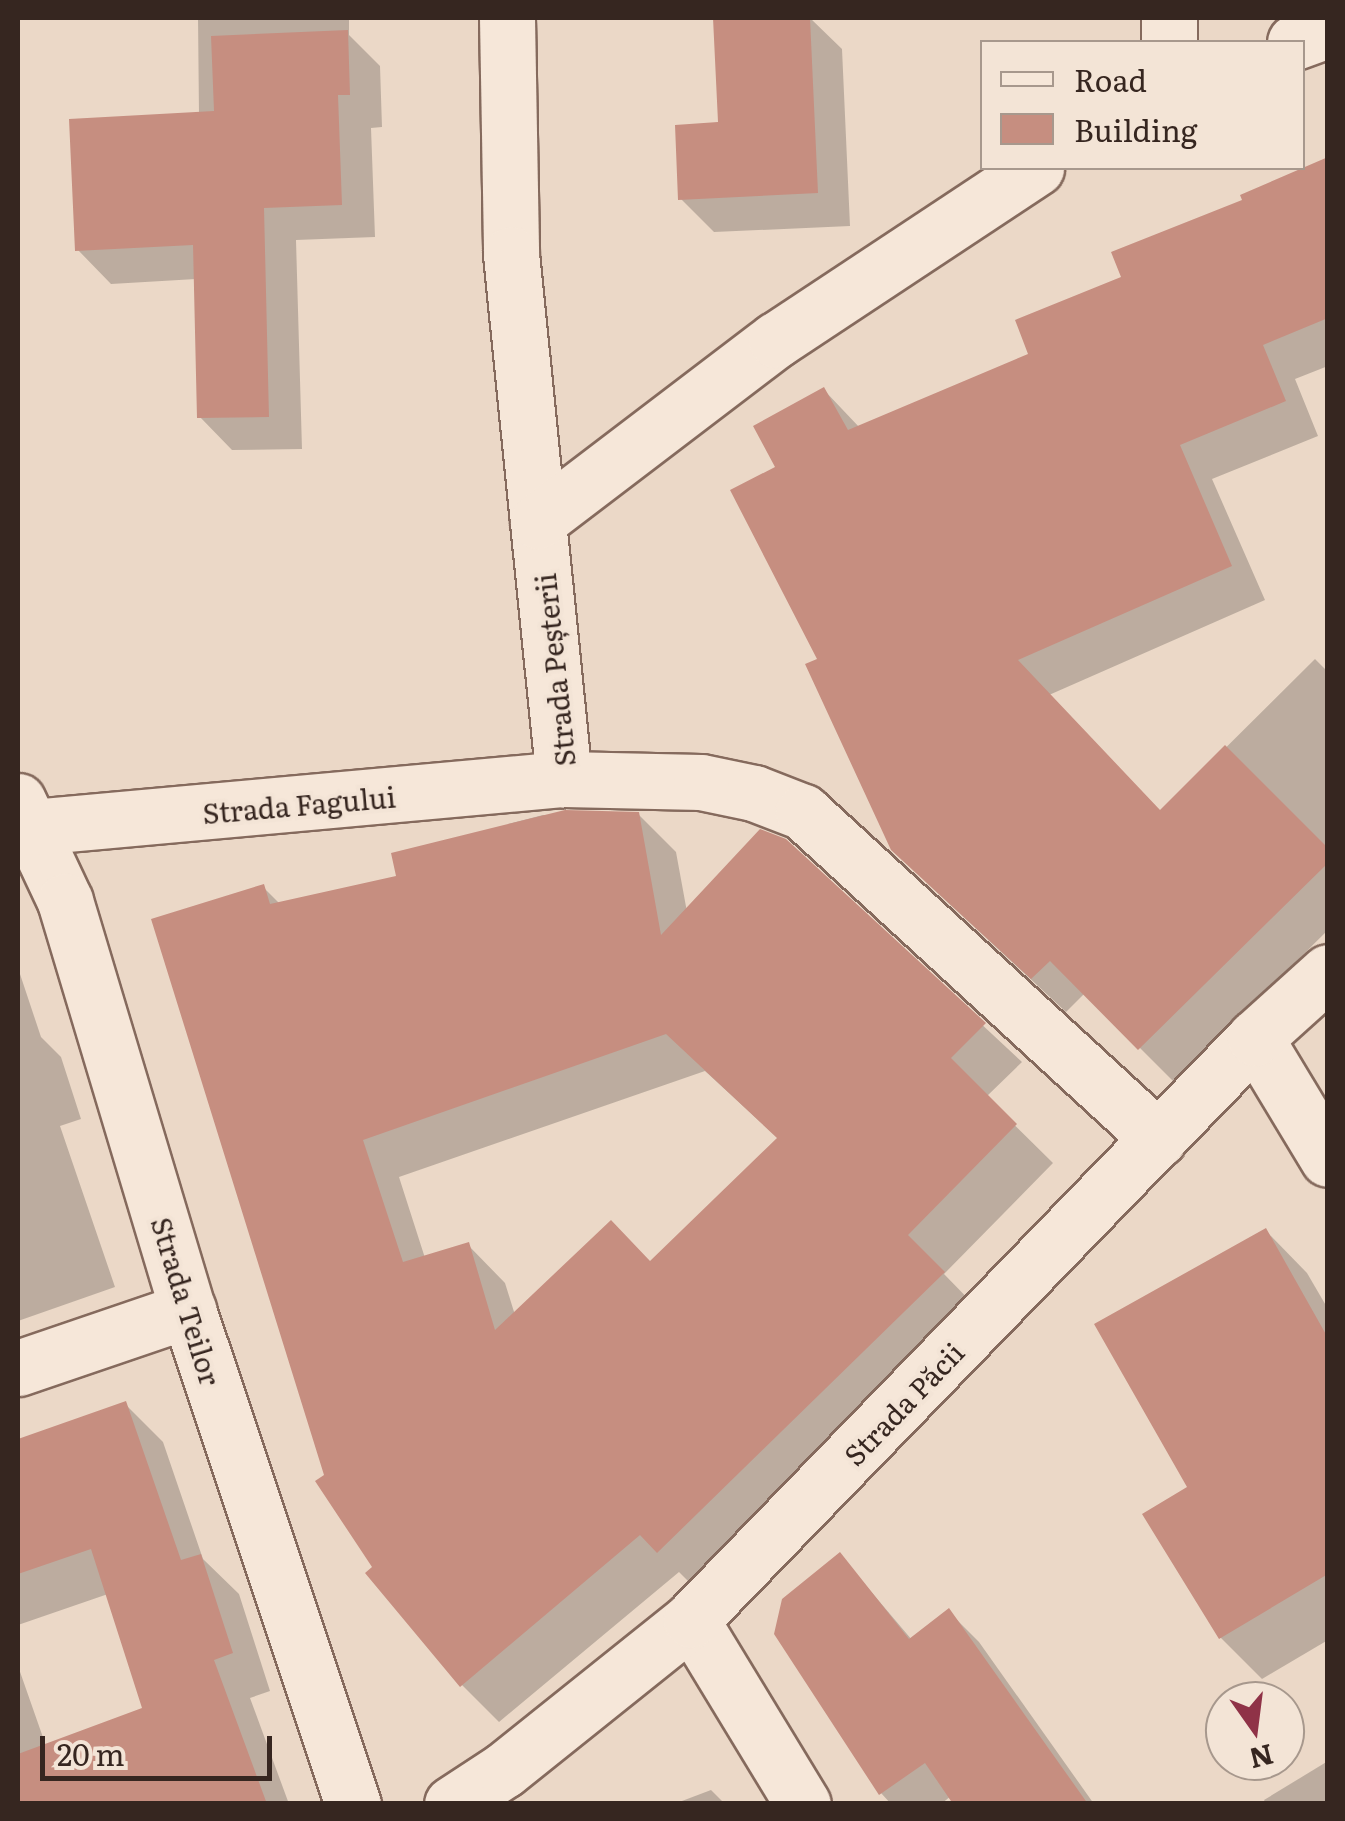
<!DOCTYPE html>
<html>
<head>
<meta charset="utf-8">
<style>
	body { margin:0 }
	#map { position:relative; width:1345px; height:1821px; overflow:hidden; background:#ebd8c7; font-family:Literata,serif }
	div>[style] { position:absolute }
	.shadow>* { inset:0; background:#0003 }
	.building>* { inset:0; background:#c68e80 }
	.roads { filter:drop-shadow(2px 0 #856a5d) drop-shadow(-2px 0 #856a5d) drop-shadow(0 2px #856a5d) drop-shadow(0 -2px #856a5d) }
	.street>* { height:55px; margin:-27.5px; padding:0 27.5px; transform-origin:27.5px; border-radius:27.5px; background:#f6e7d9 }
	span { translate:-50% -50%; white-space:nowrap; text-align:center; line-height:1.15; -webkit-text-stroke:8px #f3e4d6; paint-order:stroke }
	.street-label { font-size:28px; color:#362620 }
	.frame { position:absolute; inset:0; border:20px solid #362620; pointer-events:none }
	.legend { position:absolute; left:980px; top:40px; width:325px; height:130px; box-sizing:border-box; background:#f3e4d6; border:2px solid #a7988d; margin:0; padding:12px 18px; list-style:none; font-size:30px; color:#362620 }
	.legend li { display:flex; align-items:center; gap:20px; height:50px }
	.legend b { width:50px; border:2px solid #a7988d }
	.north { position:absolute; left:1205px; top:1681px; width:100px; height:100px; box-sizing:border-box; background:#f3e4d6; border:2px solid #a7988d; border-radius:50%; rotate:166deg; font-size:28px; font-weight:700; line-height:40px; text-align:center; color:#362620 }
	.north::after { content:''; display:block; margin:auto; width:35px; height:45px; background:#8f3247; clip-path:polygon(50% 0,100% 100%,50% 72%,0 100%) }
	.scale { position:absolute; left:40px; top:1736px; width:232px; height:45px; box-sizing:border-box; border:5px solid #362620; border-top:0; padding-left:12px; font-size:30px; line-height:35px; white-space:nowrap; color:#362620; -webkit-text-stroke:8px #f3e4d6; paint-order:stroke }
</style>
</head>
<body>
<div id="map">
	<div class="shadow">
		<i style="clip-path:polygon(198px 18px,349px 18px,349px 35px,380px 66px,382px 127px,371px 128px,375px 237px,296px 240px,302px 449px,232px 450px,199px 416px,196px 279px,111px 284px,78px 250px,199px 115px)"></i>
		<i style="clip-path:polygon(810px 18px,842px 49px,850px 226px,714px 232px,681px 199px,720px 124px,715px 20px)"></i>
		<i style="clip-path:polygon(1328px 159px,1328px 366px,1295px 379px,1318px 436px,1212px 479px,1265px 600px,1049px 695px,1161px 812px,1315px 659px,1328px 672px,1328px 930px,1174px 1082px,1085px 993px,1066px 1012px,928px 884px,821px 660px,778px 468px,824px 390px,860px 428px,1032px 355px,1125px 279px,1246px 201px)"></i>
		<i style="clip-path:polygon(evenodd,638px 814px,676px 852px,687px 912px,785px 841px,1022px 1062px,986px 1097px,1053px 1163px,944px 1274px,980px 1311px,696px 1589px,679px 1572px,499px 1722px,462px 1685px,375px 1568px,327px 1476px,263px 887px,280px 904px,399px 877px,509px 828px,508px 824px,543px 815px,638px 814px,705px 1071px,779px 1139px,651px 1264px,515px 1315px,505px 1283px,468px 1245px,425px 1258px,399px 1177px,705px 1071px)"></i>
		<i style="clip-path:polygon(18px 968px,41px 1037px,61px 1057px,81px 1119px,60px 1126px,115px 1287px,18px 1321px)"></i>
		<i style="clip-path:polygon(1266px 1231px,1307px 1273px,1328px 1309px,1328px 1640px,1262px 1679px,1221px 1638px,1190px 1488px)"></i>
		<i style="clip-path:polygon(125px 1404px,163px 1442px,203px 1559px,239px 1594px,270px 1691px,250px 1698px,289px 1804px,18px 1804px,18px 1666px,46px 1746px,145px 1709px,108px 1594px,18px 1625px,18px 1442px)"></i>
		<i style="clip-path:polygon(840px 1555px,912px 1640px,949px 1612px,979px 1642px,1094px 1804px,956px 1804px,951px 1796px,941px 1804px,891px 1804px,881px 1793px)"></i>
		<i style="clip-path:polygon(1328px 1761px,1328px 1804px,1266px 1804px,1264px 1800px)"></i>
		<i style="clip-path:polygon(711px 1790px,725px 1804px,674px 1804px)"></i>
	</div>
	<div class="building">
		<i style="clip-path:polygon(713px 18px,810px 18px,818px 193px,678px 200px,675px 125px,718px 122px)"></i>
		<i style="clip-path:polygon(348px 30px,350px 95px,338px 95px,342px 205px,264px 208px,269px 417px,197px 418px,193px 245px,75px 251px,69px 119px,214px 111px,211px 36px)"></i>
		<i style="clip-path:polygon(1328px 157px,1328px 318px,1263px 345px,1286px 401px,1180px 445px,1232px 566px,1018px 660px,1160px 810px,1225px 745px,1328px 848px,1328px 863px,1138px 1050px,1050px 961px,1031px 979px,891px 850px,805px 664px,817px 659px,730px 490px,775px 467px,753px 426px,824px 387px,848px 430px,1028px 354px,1015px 320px,1121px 277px,1111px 252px,1242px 200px,1240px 195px)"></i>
		<i style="clip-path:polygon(evenodd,565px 810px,639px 812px,661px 935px,760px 829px,786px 839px,986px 1023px,951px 1058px,1017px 1124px,908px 1235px,945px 1272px,657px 1553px,640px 1535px,460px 1687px,365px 1573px,372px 1567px,315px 1481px,324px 1475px,151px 919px,264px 884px,270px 904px,396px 876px,391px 853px,565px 810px,666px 1034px,777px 1138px,650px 1261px,611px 1220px,495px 1330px,469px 1242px,403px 1262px,363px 1140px,666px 1034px)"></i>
		<i style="clip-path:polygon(1266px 1228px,1328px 1338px,1328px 1574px,1219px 1639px,1142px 1514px,1187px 1487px,1094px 1324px)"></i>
		<i style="clip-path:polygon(126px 1401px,181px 1560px,201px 1554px,233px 1653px,214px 1660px,267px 1804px,18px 1804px,18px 1754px,142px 1708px,91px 1549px,18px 1574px,18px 1439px)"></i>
		<i style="clip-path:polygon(840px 1552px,909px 1639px,949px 1608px,1088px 1804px,953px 1804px,925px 1763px,879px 1795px,774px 1634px,782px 1599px)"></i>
	</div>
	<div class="roads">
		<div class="street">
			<i style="left:507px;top:18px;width:236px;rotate:89deg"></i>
			<i style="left:511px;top:254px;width:528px;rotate:84.24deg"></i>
			<i style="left:1169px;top:42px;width:24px;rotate:-90deg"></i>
			<i style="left:1295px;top:42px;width:35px;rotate:-20deg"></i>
			<i style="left:538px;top:521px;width:299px;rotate:-37.3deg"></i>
			<i style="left:776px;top:340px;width:312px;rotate:-33.5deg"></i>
			<i style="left:18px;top:801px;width:110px;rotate:64.8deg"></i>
			<i style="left:65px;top:901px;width:427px;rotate:73.3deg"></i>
			<i style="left:188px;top:1310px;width:521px;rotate:71.53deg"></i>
			<i style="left:33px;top:827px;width:533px;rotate:-5.17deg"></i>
			<i style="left:564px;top:779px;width:137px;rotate:1.3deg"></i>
			<i style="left:701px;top:782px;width:54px;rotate:11.7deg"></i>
			<i style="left:754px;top:793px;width:53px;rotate:21.2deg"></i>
			<i style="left:803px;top:812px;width:483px;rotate:42.6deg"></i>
			<i style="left:1255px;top:1038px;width:141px;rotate:58.9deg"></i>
			<i style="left:18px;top:1368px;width:180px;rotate:-18.8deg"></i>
			<i style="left:691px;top:1620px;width:215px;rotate:58.7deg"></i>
			<i style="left:452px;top:1804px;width:62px;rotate:-33.2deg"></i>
			<i style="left:504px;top:1770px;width:240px;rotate:-38.7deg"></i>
			<i style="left:691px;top:1620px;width:810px;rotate:-45.9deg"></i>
			<i style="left:1255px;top:1038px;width:98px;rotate:-42.1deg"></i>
		</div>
	</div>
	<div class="street-label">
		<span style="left:554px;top:670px;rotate:-96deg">Strada Peșterii</span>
		<span style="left:299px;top:804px;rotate:-5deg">Strada Fagului</span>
		<span style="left:187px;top:1301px;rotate:73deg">Strada Teilor</span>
		<span style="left:903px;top:1403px;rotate:-46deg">Strada Păcii</span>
	</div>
	<div class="frame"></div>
	<ul class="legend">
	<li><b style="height:12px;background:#f6e7d9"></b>Road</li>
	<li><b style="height:28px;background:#c68e80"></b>Building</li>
	</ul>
	<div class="north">N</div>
	<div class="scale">20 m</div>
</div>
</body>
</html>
